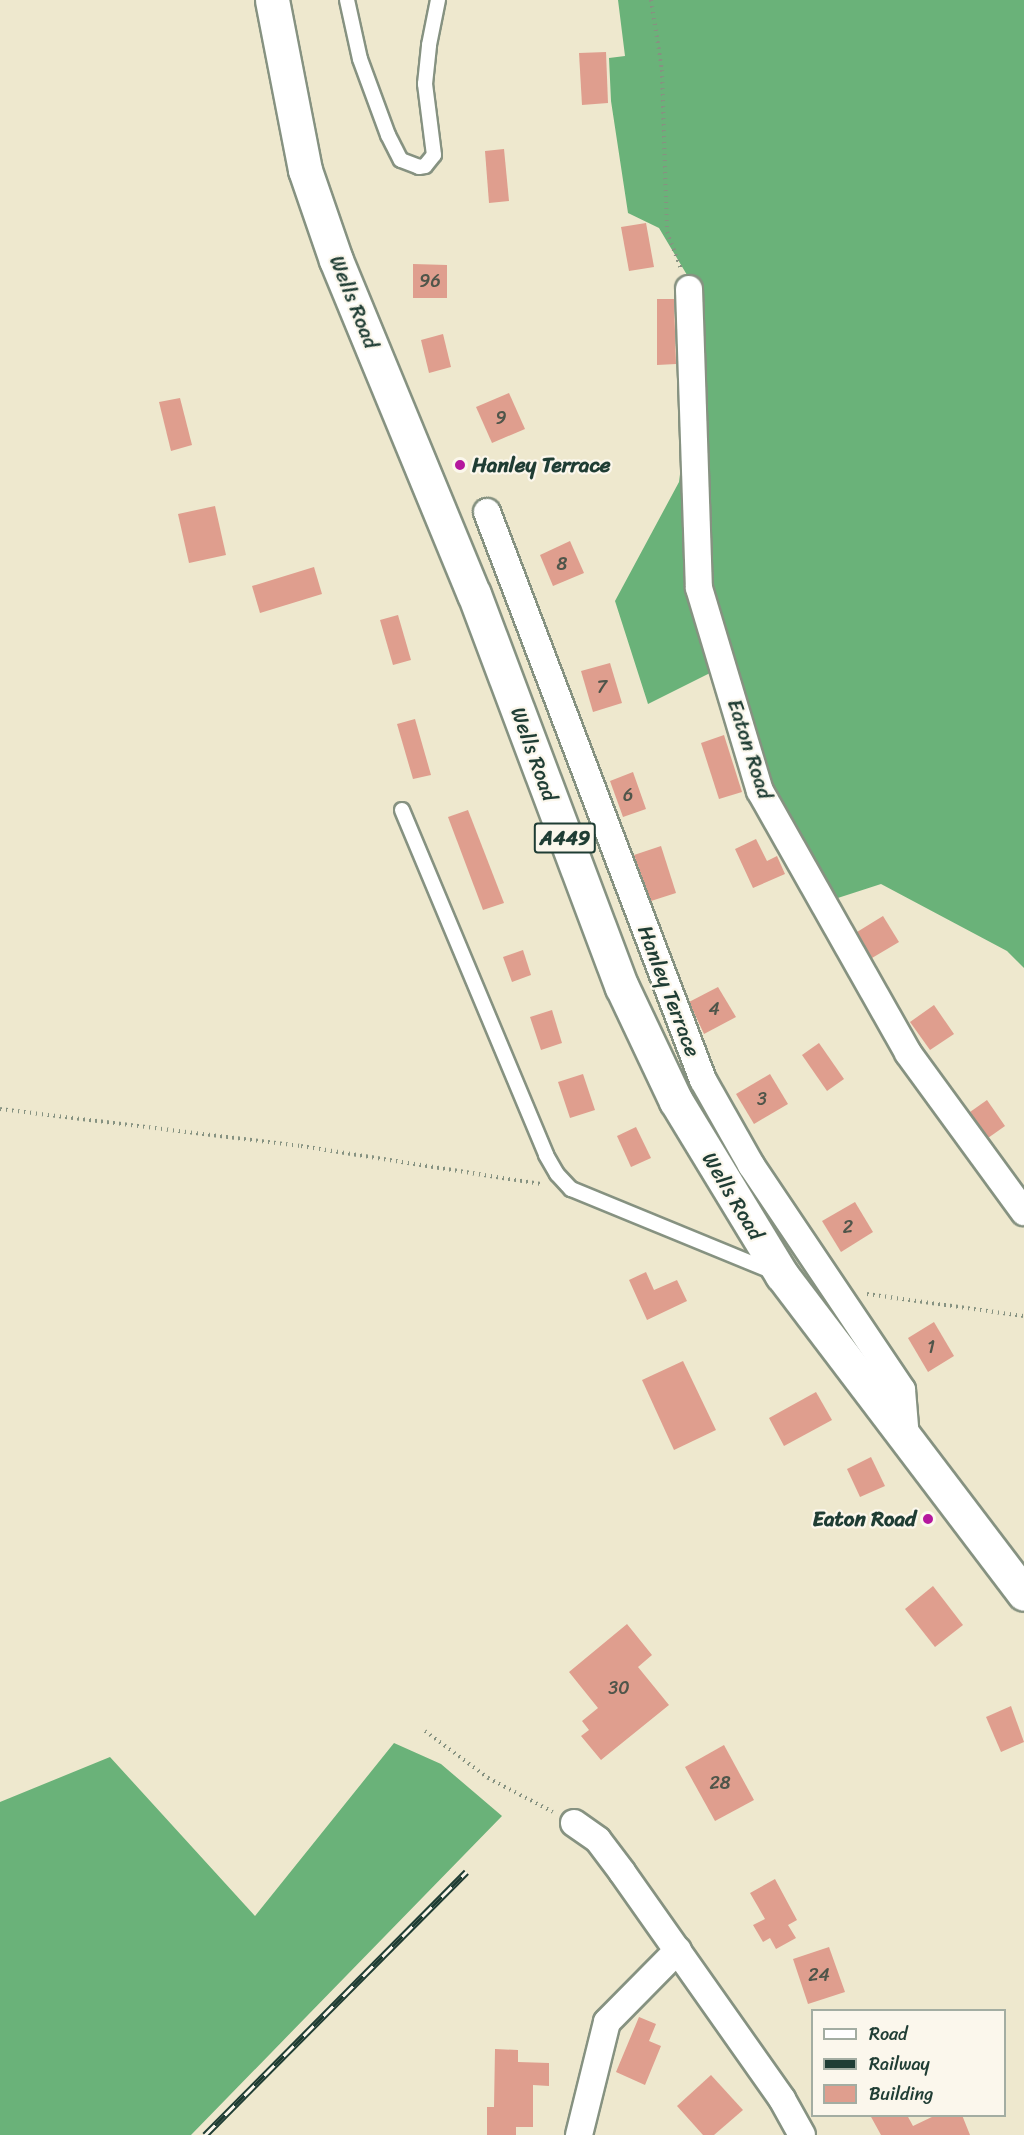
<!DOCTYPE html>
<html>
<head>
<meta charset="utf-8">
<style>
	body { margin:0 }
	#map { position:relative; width:1024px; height:2135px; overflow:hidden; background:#eee8ce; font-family:Sriracha,sans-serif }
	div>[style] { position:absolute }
	.forest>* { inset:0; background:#6ab279 }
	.building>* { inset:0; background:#df9e8e }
	.path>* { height:4px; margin-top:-2px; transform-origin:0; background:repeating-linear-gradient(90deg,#869281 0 1.5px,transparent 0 6px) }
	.roads { filter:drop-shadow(2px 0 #869281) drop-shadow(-2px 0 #869281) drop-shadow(0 2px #869281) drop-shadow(0 -2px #869281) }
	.service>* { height:14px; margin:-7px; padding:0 7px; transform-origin:7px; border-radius:7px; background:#fff }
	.minor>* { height:26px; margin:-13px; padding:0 13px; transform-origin:13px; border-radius:13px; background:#fff }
	.trunk>* { height:33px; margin:-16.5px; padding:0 16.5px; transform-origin:16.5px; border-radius:16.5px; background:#fff }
	.rail>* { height:7px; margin-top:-3.5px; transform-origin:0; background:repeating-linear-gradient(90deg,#fbf7ec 0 14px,#1f3d34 0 28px); box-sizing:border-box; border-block:2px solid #1f3d34 }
	.dots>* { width:16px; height:16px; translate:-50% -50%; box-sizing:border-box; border:3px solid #fbf7ec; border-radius:50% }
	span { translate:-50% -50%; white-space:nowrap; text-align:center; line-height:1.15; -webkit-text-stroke:4.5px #fbf7ec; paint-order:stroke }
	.number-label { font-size:18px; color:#4f554a }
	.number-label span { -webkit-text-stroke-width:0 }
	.shield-label span { padding:2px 4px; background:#fbf7ec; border:2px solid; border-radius:4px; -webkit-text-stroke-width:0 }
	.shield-label { font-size:20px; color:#1f3d34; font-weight:700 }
	.street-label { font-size:21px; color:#1f3d34 }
	.poi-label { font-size:21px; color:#1f3d34; font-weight:700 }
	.left { translate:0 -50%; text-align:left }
	.right { translate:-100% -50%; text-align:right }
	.legend { position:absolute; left:811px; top:2009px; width:195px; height:108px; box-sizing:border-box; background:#fbf7ec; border:2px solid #a3ada2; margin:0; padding:8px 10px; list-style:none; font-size:18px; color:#1f3d34 }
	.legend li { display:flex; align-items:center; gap:12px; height:30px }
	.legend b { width:30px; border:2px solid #a3ada2 }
</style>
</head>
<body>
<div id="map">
	<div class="forest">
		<i style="clip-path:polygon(618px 0,1024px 0,1024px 968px,1007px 951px,881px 884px,810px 907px,735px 747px,712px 672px,648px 704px,615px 601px,679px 482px,703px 293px,693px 285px,659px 228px,628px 213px,611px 101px,609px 58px,625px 56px)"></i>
		<i style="clip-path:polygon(394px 1743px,441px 1764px,502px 1816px,191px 2135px,0 2135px,0 1802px,110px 1757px,255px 1916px)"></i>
	</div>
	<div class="building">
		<i style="clip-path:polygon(606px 52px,608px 103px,582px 105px,579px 53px)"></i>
		<i style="clip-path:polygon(504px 149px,509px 201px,489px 203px,485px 151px)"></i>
		<i style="clip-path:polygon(646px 223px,654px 267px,629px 271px,621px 227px)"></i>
		<i style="clip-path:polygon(413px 264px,447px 265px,447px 298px,413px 298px)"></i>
		<i style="clip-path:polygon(657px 299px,674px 299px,676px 364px,657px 365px)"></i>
		<i style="clip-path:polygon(443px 334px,451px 367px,429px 373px,421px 340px)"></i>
		<i style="clip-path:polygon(509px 393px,525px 429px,492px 443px,476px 407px)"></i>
		<i style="clip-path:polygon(180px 398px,192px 445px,171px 451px,159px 402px)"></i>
		<i style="clip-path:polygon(215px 506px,226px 555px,189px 563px,178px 514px)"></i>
		<i style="clip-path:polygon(570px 541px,584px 573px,553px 586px,540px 555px)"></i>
		<i style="clip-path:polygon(314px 567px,322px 594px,260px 613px,252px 586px)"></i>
		<i style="clip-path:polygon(398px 615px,411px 660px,393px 665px,380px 620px)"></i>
		<i style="clip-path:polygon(610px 663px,622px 703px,593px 712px,581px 671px)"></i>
		<i style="clip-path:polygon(415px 719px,431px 775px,413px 779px,397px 724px)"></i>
		<i style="clip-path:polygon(724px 735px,742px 792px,719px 799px,701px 743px)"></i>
		<i style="clip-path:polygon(633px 772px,646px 809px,623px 817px,610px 781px)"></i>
		<i style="clip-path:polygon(468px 810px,504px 903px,483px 910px,448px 817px)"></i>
		<i style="clip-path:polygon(756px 839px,767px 861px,777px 856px,785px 874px,753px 888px,735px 849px)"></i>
		<i style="clip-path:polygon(661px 846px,676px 893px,651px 901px,634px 855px)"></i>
		<i style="clip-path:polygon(883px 916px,899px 942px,872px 958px,857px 932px)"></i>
		<i style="clip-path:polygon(523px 950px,531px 975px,512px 982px,503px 957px)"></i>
		<i style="clip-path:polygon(718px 987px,736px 1017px,704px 1034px,689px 1002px)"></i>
		<i style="clip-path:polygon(934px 1005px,954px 1034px,930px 1050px,910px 1022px)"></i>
		<i style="clip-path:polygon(552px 1010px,562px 1043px,541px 1050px,530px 1017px)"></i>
		<i style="clip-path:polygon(819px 1043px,844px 1079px,827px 1091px,802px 1055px)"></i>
		<i style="clip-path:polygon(583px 1074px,595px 1110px,570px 1118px,558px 1082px)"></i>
		<i style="clip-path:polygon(770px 1074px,788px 1104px,754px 1124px,736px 1094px)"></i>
		<i style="clip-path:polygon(987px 1100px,1005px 1126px,988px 1138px,970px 1112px)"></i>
		<i style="clip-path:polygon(636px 1127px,651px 1158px,631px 1167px,617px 1136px)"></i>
		<i style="clip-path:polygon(855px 1202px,873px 1232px,841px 1252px,822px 1221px)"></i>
		<i style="clip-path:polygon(646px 1272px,654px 1290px,677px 1280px,687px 1301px,647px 1320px,629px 1280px)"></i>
		<i style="clip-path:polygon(934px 1322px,954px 1356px,928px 1372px,908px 1338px)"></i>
		<i style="clip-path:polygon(683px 1361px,716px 1430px,674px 1450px,642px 1380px)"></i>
		<i style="clip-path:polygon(816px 1392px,832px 1420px,784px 1446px,769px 1418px)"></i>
		<i style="clip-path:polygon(871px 1457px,885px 1486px,860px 1497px,847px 1469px)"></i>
		<i style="clip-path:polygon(933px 1586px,963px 1625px,935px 1647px,905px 1609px)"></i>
		<i style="clip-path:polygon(627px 1624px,652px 1655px,638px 1667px,669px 1705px,601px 1760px,581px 1736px,589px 1730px,582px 1721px,598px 1708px,569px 1672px)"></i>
		<i style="clip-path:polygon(1011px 1706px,1024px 1742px,1001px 1752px,986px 1717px)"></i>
		<i style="clip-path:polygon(724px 1745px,754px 1800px,715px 1821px,685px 1767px)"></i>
		<i style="clip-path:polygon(775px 1879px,797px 1920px,788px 1925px,796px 1938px,776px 1949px,770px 1938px,763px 1942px,753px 1925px,765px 1919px,750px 1893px)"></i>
		<i style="clip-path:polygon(829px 1947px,845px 1992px,808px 2004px,793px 1959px)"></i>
		<i style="clip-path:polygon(639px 2017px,656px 2024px,649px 2041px,661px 2046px,645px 2085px,616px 2072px)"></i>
		<i style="clip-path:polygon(495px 2049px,518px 2050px,518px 2062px,549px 2063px,549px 2086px,533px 2085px,533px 2127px,516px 2127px,516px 2135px,487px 2135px,487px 2107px,494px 2107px)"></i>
		<i style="clip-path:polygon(711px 2075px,743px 2110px,714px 2135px,703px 2135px,677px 2106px)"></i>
		<i style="clip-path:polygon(870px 2115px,907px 2115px,913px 2126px,936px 2115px,962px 2115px,970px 2135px,881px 2135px)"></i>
	</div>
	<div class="path">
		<i style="left:651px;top:0;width:71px;rotate:81.1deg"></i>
		<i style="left:662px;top:70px;width:162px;rotate:88.2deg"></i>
		<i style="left:667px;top:232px;width:40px;rotate:69deg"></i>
		<i style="left:0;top:1109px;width:303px;rotate:7deg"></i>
		<i style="left:301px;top:1146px;width:243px;rotate:9deg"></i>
		<i style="left:867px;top:1294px;width:159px;rotate:8deg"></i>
		<i style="left:425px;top:1731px;width:79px;rotate:36.7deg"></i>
		<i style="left:488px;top:1778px;width:73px;rotate:27.6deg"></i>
	</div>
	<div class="roads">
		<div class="service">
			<i style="left:347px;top:0;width:60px;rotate:77.6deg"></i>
			<i style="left:360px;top:59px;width:81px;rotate:69.8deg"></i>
			<i style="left:388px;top:135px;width:28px;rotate:63deg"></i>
			<i style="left:401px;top:160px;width:19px;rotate:21deg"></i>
			<i style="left:419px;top:167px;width:6px;rotate:-9deg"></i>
			<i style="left:425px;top:166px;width:14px;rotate:-51deg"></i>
			<i style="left:434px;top:155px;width:72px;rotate:-97.2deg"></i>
			<i style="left:425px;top:84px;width:39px;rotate:-84deg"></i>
			<i style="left:429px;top:45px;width:46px;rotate:-78.7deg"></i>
			<i style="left:402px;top:810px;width:374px;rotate:67.3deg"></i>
			<i style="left:546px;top:1155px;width:22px;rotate:60deg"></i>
			<i style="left:557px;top:1174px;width:21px;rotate:47deg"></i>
			<i style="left:571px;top:1189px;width:216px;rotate:22.3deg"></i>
		</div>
		<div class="minor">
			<i style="left:689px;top:289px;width:299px;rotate:88.1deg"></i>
			<i style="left:699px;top:588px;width:212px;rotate:73.3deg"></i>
			<i style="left:760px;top:791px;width:301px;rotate:60.5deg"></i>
			<i style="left:908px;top:1053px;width:197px;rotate:53.9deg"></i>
			<i style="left:487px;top:512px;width:608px;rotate:69.18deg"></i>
			<i style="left:703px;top:1080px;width:98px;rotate:60.5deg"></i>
			<i style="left:751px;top:1165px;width:271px;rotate:56.1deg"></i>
			<i style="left:902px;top:1390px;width:49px;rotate:85.3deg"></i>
			<i style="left:574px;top:1823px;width:29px;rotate:35deg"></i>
			<i style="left:598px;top:1840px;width:40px;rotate:53deg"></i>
			<i style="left:622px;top:1872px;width:278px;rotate:54.8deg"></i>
			<i style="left:782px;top:2099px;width:41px;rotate:60.9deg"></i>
			<i style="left:579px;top:2135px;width:116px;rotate:-76.1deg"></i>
			<i style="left:607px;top:2022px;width:101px;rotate:-45.4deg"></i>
		</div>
		<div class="trunk">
			<i style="left:272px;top:0;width:173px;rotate:79deg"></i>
			<i style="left:305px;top:170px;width:95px;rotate:71deg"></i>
			<i style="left:336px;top:260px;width:361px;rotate:67.6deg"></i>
			<i style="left:474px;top:594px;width:420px;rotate:69.4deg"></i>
			<i style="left:622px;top:987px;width:126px;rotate:64.7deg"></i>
			<i style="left:676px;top:1101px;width:204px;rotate:58.7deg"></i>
			<i style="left:782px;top:1275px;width:400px;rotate:52.8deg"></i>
		</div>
	</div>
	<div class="rail">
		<i style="left:205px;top:2135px;width:371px;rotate:-45.2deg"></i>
	</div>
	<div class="dots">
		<i style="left:460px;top:465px;background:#b5179e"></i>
		<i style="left:928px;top:1519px;background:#b5179e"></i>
	</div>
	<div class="number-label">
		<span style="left:430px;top:281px">96</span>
		<span style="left:501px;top:418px">9</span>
		<span style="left:562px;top:564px">8</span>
		<span style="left:602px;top:687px">7</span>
		<span style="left:628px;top:795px">6</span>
		<span style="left:714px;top:1009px">4</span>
		<span style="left:762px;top:1099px">3</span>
		<span style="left:848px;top:1227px">2</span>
		<span style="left:931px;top:1347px">1</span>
		<span style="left:619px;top:1688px">30</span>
		<span style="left:720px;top:1783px">28</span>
		<span style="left:819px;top:1975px">24</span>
	</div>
	<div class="shield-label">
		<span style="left:565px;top:838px">A449</span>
	</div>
	<div class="street-label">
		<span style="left:354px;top:302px;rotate:68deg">Wells Road</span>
		<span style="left:750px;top:749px;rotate:72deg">Eaton Road</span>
		<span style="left:534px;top:754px;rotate:70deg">Wells Road</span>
		<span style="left:669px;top:991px;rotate:69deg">Hanley Terrace</span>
		<span style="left:733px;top:1196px;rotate:59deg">Wells Road</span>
	</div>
	<div class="poi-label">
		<span class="left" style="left:472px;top:465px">Hanley Terrace</span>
		<span class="right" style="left:916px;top:1519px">Eaton Road</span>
	</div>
	<ul class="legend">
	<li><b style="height:8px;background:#fff"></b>Road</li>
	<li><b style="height:8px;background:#1f3d34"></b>Railway</li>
	<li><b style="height:16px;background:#df9e8e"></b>Building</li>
	</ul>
</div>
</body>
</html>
